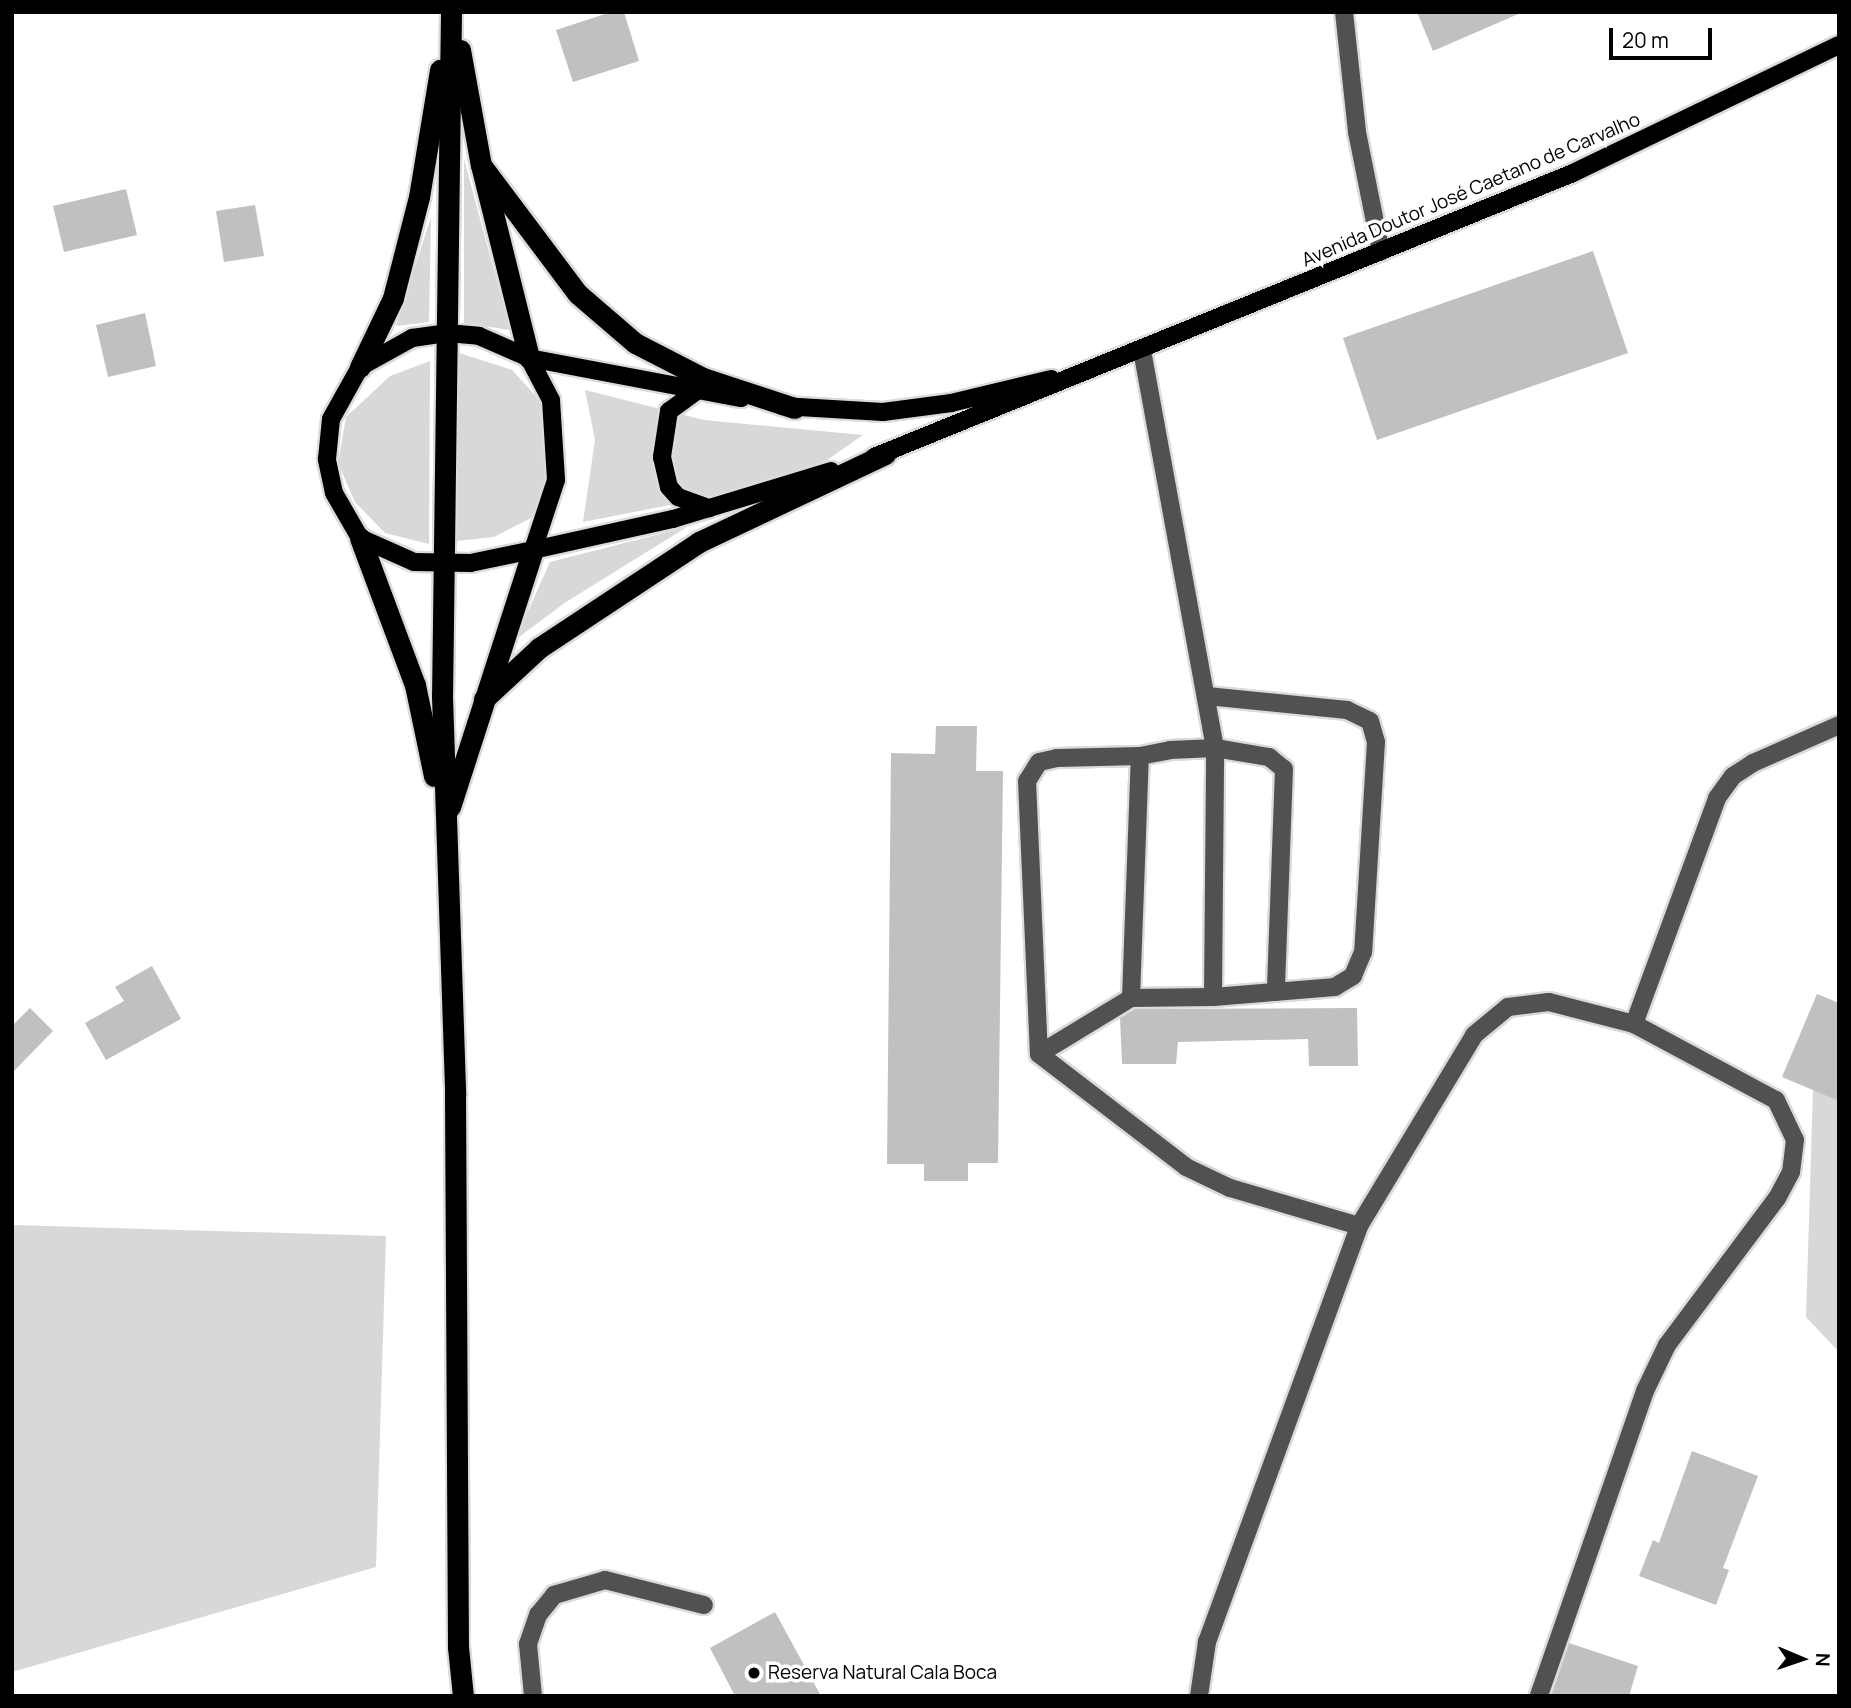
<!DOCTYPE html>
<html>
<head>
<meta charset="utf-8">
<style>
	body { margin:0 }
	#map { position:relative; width:1851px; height:1708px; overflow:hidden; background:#fff; font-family:Manrope,sans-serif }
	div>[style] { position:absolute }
	.green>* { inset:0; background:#d8d8d8 }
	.building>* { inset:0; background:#c0c0c0 }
	.roads { filter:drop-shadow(2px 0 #dbdbdb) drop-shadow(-2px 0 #dbdbdb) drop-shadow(0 2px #dbdbdb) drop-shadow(0 -2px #dbdbdb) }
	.minor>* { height:18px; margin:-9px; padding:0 9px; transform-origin:9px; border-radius:9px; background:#515151 }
	.major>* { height:18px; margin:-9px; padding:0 9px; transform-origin:9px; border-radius:9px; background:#000 }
	.highway>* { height:21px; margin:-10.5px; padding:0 10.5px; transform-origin:10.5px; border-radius:10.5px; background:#000 }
	.dots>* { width:19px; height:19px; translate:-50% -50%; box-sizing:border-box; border:4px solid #fff; border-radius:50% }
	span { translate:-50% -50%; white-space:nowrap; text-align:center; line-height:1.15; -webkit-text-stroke:7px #fff; paint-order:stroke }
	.street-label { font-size:19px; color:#000 }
	.poi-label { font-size:19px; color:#000 }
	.left { translate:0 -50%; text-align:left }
	.frame { position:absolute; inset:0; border:14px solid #000; pointer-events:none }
	.north { position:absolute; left:1767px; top:1624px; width:70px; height:70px; -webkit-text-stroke:5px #fff; paint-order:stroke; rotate:92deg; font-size:19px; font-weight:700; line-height:28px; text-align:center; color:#000 }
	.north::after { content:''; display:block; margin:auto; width:24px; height:32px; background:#000; clip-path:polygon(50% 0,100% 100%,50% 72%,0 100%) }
	.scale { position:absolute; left:1609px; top:28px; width:103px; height:32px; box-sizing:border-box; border:4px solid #000; border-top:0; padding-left:9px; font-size:21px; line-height:24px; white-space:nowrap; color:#000; -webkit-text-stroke:5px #fff; paint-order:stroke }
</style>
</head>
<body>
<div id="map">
	<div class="green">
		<i style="clip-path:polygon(464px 159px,510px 330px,464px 323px)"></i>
		<i style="clip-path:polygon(431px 217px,429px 322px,396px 326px)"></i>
		<i style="clip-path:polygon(456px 352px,512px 370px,544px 405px,550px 442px,545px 489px,531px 518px,494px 537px,456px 541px)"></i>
		<i style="clip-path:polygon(430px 361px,429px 544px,385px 533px,355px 502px,338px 463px,346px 417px,390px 376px)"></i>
		<i style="clip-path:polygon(585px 390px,704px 420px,863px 435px,827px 460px,736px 492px,583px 522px,595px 440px)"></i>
		<i style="clip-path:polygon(687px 527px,566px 602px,515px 640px,550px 562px)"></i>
		<i style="clip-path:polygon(1814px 1056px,1839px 1057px,1839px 1352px,1806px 1317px)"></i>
		<i style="clip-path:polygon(12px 1225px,386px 1236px,376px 1567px,12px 1672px)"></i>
	</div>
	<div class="building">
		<i style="clip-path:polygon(611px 12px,624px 12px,639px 61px,573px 82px,556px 30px)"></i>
		<i style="clip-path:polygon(1417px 12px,1523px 12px,1433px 51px)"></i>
		<i style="clip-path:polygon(126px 189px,137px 235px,64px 252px,53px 206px)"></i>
		<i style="clip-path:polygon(255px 205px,264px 256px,224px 262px,216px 211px)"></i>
		<i style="clip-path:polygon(1593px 251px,1628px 353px,1377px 440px,1343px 338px)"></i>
		<i style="clip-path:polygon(145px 313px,156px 366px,108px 377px,96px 325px)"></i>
		<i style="clip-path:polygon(936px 726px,977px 726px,976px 771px,1003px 771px,998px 1163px,968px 1163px,968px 1181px,924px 1181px,924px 1164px,887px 1164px,891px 753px,935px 754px)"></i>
		<i style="clip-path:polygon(152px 966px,181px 1019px,106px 1060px,85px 1023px,124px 1001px,115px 987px)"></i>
		<i style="clip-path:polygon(1817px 994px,1839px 1003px,1839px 1101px,1782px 1077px)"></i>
		<i style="clip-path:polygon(30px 1008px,53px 1031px,12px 1073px,12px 1026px)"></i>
		<i style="clip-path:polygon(1357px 1008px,1358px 1066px,1309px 1066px,1308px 1039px,1178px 1042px,1176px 1064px,1122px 1064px,1120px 1018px,1134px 1009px)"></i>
		<i style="clip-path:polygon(1692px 1451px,1758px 1476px,1723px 1568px,1729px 1570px,1716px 1605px,1639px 1576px,1653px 1540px,1659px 1543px)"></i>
		<i style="clip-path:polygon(775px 1612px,821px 1696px,735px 1696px,710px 1648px)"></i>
		<i style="clip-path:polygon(1569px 1643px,1638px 1666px,1629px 1696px,1551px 1696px)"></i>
	</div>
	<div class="roads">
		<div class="minor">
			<i style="left:1344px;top:12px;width:121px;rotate:83.8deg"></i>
			<i style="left:1357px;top:132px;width:122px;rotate:78.7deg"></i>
			<i style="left:1207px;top:696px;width:141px;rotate:5.7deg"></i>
			<i style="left:1347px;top:710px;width:25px;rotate:26deg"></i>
			<i style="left:1370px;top:721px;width:22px;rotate:74deg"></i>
			<i style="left:1376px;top:742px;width:210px;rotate:93.5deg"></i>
			<i style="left:1363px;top:952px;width:26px;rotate:113deg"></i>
			<i style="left:1353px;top:976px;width:21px;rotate:149deg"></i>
			<i style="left:1335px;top:987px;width:122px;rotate:175.3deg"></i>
			<i style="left:1140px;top:756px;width:83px;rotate:178.6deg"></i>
			<i style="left:1057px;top:758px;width:18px;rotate:167deg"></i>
			<i style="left:1039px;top:762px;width:22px;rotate:122deg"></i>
			<i style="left:1027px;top:781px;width:273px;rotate:87.5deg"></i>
			<i style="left:1039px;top:1054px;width:108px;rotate:-31.3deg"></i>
			<i style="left:1131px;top:998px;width:82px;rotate:-0.7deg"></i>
			<i style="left:1213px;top:997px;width:249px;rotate:-89.5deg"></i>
			<i style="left:1215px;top:748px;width:404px;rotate:-100.4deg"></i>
			<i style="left:1131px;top:998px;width:242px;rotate:-87.9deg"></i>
			<i style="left:1140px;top:756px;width:31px;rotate:-11deg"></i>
			<i style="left:1170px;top:750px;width:45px;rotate:-2.5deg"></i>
			<i style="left:1215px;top:748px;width:55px;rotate:9.5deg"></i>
			<i style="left:1269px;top:757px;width:19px;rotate:39deg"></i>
			<i style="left:1284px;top:769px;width:223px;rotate:92.1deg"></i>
			<i style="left:1634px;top:1024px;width:241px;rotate:-69.8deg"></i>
			<i style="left:1717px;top:798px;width:27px;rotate:-54deg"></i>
			<i style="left:1733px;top:776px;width:24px;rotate:-33deg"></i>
			<i style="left:1753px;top:763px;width:94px;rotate:-23.8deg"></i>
			<i style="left:1039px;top:1054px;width:185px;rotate:37.5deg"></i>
			<i style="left:1186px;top:1167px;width:49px;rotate:25.5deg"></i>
			<i style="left:1230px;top:1188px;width:134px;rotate:16.4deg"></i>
			<i style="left:533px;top:1696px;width:52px;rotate:-95.5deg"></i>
			<i style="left:528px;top:1644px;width:31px;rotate:-71deg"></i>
			<i style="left:538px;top:1615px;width:26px;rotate:-51deg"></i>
			<i style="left:554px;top:1595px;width:53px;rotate:-16.4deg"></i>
			<i style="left:605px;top:1580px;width:102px;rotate:14.2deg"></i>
			<i style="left:1199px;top:1696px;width:55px;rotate:-81.6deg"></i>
			<i style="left:1207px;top:1642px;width:443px;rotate:-69.9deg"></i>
			<i style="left:1359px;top:1226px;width:223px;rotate:-58.9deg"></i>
			<i style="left:1474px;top:1035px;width:44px;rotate:-39.5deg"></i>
			<i style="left:1508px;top:1007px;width:41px;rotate:-7deg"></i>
			<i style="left:1549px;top:1002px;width:88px;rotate:14.5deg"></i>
			<i style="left:1634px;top:1024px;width:161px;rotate:28.2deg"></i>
			<i style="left:1776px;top:1100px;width:44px;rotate:64.6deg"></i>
			<i style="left:1795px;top:1140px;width:32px;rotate:97deg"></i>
			<i style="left:1791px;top:1172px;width:30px;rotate:118deg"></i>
			<i style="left:1777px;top:1198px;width:184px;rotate:126.8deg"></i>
			<i style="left:1667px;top:1345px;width:51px;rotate:115.6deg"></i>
			<i style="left:1645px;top:1391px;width:323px;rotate:109.2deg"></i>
		</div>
		<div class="major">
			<i style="left:447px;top:333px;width:32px;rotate:5deg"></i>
			<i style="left:479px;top:336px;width:55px;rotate:23.7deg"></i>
			<i style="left:529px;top:358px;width:47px;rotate:62.4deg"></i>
			<i style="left:551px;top:400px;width:80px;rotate:86.4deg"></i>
			<i style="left:556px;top:480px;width:74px;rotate:108.2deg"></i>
			<i style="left:533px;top:550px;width:64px;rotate:168.3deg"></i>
			<i style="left:470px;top:563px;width:56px;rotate:-179deg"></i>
			<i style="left:414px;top:562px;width:59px;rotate:-156deg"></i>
			<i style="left:360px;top:538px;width:52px;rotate:-120deg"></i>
			<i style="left:334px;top:493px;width:35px;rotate:-102deg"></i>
			<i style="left:327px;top:459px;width:40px;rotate:-84.3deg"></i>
			<i style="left:331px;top:419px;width:60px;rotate:-60.9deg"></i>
			<i style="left:360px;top:367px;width:60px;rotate:-29.1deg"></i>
			<i style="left:412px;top:338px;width:35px;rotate:-8deg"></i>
			<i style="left:529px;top:358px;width:216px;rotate:10.7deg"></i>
			<i style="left:698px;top:390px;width:36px;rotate:144deg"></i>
			<i style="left:669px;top:411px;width:47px;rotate:98.7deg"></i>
			<i style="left:662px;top:457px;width:31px;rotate:77deg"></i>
			<i style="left:669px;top:487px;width:13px;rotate:48deg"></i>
			<i style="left:678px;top:497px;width:33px;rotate:20deg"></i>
			<i style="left:782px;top:406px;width:101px;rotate:3.4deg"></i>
			<i style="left:883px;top:412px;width:69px;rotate:-7.5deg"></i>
			<i style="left:951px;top:403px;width:103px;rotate:-13.5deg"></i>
			<i style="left:874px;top:457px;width:754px;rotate:-22.11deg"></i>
			<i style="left:1573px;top:173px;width:295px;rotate:-25.7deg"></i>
			<i style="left:533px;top:550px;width:143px;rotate:-12.5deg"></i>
			<i style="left:673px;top:519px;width:165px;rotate:-16.9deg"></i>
		</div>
		<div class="highway">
			<i style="left:451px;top:12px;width:684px;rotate:90.75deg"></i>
			<i style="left:442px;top:696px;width:399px;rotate:88.1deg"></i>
			<i style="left:455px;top:1095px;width:552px;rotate:89.69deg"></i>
			<i style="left:458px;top:1647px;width:49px;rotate:84.2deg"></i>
			<i style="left:460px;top:50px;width:117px;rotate:79.7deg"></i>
			<i style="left:481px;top:165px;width:199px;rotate:76deg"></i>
			<i style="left:481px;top:165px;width:161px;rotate:53.1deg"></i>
			<i style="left:578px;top:294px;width:75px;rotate:40.7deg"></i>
			<i style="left:635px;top:343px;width:76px;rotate:27.2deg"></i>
			<i style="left:703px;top:378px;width:96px;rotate:18.2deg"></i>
			<i style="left:360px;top:367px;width:76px;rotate:-64.4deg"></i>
			<i style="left:393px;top:298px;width:104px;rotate:-75.6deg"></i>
			<i style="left:419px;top:197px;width:129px;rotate:-80.6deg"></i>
			<i style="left:360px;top:538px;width:157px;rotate:69.5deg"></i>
			<i style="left:415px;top:685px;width:93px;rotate:78.2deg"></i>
			<i style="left:484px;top:699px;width:75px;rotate:-42.8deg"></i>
			<i style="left:539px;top:648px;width:192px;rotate:-33.5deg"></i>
			<i style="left:699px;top:542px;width:206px;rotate:-25.3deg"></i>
			<i style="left:450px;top:807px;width:270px;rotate:-72.1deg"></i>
		</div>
	</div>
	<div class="dots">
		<i style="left:754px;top:1673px;background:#000"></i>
	</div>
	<div class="street-label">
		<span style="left:1471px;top:190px;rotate:-23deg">Avenida Doutor José Caetano de Carvalho</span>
	</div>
	<div class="poi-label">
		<span class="left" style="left:768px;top:1673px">Reserva Natural Cala Boca</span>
	</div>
	<div class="frame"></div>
	<div class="north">N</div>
	<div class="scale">20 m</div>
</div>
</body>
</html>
